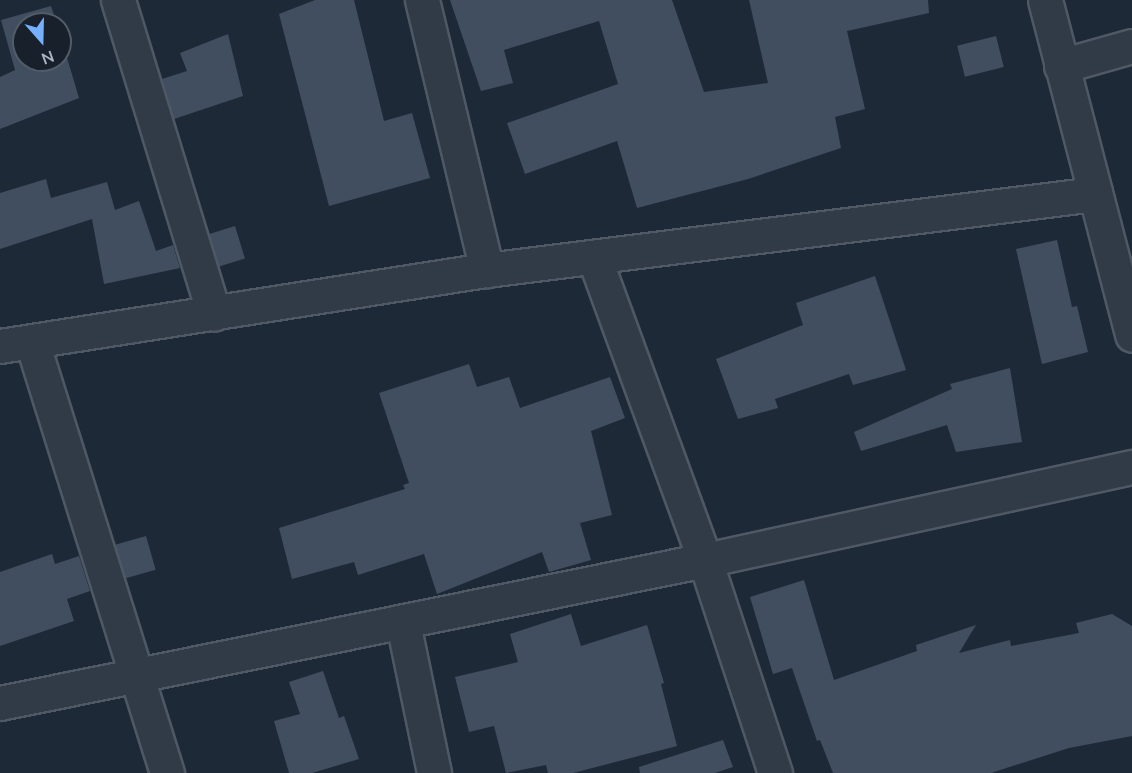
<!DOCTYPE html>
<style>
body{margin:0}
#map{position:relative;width:1132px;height:773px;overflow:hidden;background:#1e2937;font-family:"Nunito Sans",sans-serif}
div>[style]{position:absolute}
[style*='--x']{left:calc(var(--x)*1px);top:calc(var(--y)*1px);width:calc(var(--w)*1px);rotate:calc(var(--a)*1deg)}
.building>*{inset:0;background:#404e5f;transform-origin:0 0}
.roads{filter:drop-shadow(2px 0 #4f5865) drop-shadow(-2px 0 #4f5865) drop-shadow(0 2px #4f5865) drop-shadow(0 -2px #4f5865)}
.street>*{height:33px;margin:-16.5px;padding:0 16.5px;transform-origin:16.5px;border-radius:16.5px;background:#313b47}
span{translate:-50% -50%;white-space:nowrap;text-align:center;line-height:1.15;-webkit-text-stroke:4.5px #17202b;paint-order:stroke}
.north{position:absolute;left:12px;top:12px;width:60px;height:60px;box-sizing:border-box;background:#17202b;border:2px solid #525c69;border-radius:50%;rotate:160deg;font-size:16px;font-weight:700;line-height:24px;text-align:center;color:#abb5c5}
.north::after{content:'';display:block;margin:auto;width:21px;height:27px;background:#76affe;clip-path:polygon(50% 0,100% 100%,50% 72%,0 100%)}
</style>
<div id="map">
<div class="building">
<i style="clip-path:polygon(315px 0,354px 0,384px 121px,412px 113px,430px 178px,329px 206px,279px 14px)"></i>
<i style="clip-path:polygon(450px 0,672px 0,704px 92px,768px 83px,749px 0,928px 0,929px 13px,847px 31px,865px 109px,835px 117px,841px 148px,748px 179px,637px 208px,617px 141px,525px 174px,507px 123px,618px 84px,599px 21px,504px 50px,513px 83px,481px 91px)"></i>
<i style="clip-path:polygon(51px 6px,57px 24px,24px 24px,24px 60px,60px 60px,60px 34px,79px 98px,0 129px,0 77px,15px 70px,1px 20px)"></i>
<i style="clip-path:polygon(228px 34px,243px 96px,174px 119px,162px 79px,187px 71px,180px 53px)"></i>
<i style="left:996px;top:36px;width:32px;height:40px;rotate:76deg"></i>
<i style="clip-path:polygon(46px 179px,51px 198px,107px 182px,115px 210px,139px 201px,156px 251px,173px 245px,180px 268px,104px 284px,92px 219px,0 249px,0 193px)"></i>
<i style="left:235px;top:226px;width:34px;height:27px;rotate:73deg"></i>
<i style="clip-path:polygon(1057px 240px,1072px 307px,1077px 306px,1088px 352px,1042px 364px,1016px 249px)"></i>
<i style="clip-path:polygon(875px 276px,906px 370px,853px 385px,849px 374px,775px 399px,778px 408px,738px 419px,716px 359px,803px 325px,796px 303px)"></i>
<i style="clip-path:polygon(469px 364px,477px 387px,509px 377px,520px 408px,610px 377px,625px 418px,591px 431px,612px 515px,580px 523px,591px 560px,549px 572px,542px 552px,437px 594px,424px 554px,358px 575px,354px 562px,292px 579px,279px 528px,405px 489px,403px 485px,409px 483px,379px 393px)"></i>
<i style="clip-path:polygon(1010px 368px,1022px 442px,956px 452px,947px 425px,861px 451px,854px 432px,952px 389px,950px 384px)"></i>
<i style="left:146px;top:536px;width:35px;height:32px;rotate:74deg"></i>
<i style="clip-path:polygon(52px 554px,55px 564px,79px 556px,90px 591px,67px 599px,74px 621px,0 646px,0 572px)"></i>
<i style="clip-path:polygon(804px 580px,834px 680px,917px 651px,916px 645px,976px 625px,959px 653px,1010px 640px,1011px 646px,1079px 633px,1076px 623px,1112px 614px,1132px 626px,1132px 736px,1069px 748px,991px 773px,833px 773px,820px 740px,817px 741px,792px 668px,773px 674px,750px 597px)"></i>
<i style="clip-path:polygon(571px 614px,581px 646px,647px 625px,664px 683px,661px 684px,677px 746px,573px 773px,548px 773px,546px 765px,506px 773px,494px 726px,469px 732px,455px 677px,518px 662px,510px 634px)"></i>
<i style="clip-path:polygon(323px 671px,339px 718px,344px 716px,359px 759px,312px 773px,289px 773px,274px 721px,300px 714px,289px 682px)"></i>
<i style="clip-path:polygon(723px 740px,733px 767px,715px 773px,640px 773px,639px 767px)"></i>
</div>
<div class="roads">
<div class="street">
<i style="--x:118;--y:0;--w:328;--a:73"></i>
<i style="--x:422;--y:0;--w:278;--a:76.5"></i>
<i style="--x:1045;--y:0;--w:346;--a:75.4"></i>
<i style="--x:1061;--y:66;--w:74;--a:-15.7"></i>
<i style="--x:594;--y:257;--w:323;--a:69.9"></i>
<i style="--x:705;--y:560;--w:224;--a:71.8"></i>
<i style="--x:32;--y:342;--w:452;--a:72.6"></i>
<i style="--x:0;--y:346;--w:493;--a:-8.9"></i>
<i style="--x:487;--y:270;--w:613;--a:-7.13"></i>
<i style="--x:403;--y:623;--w:153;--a:78.3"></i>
<i style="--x:0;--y:703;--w:719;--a:-11.47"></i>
<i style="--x:705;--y:560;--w:437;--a:-12.3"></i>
</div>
</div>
<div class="north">N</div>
</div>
